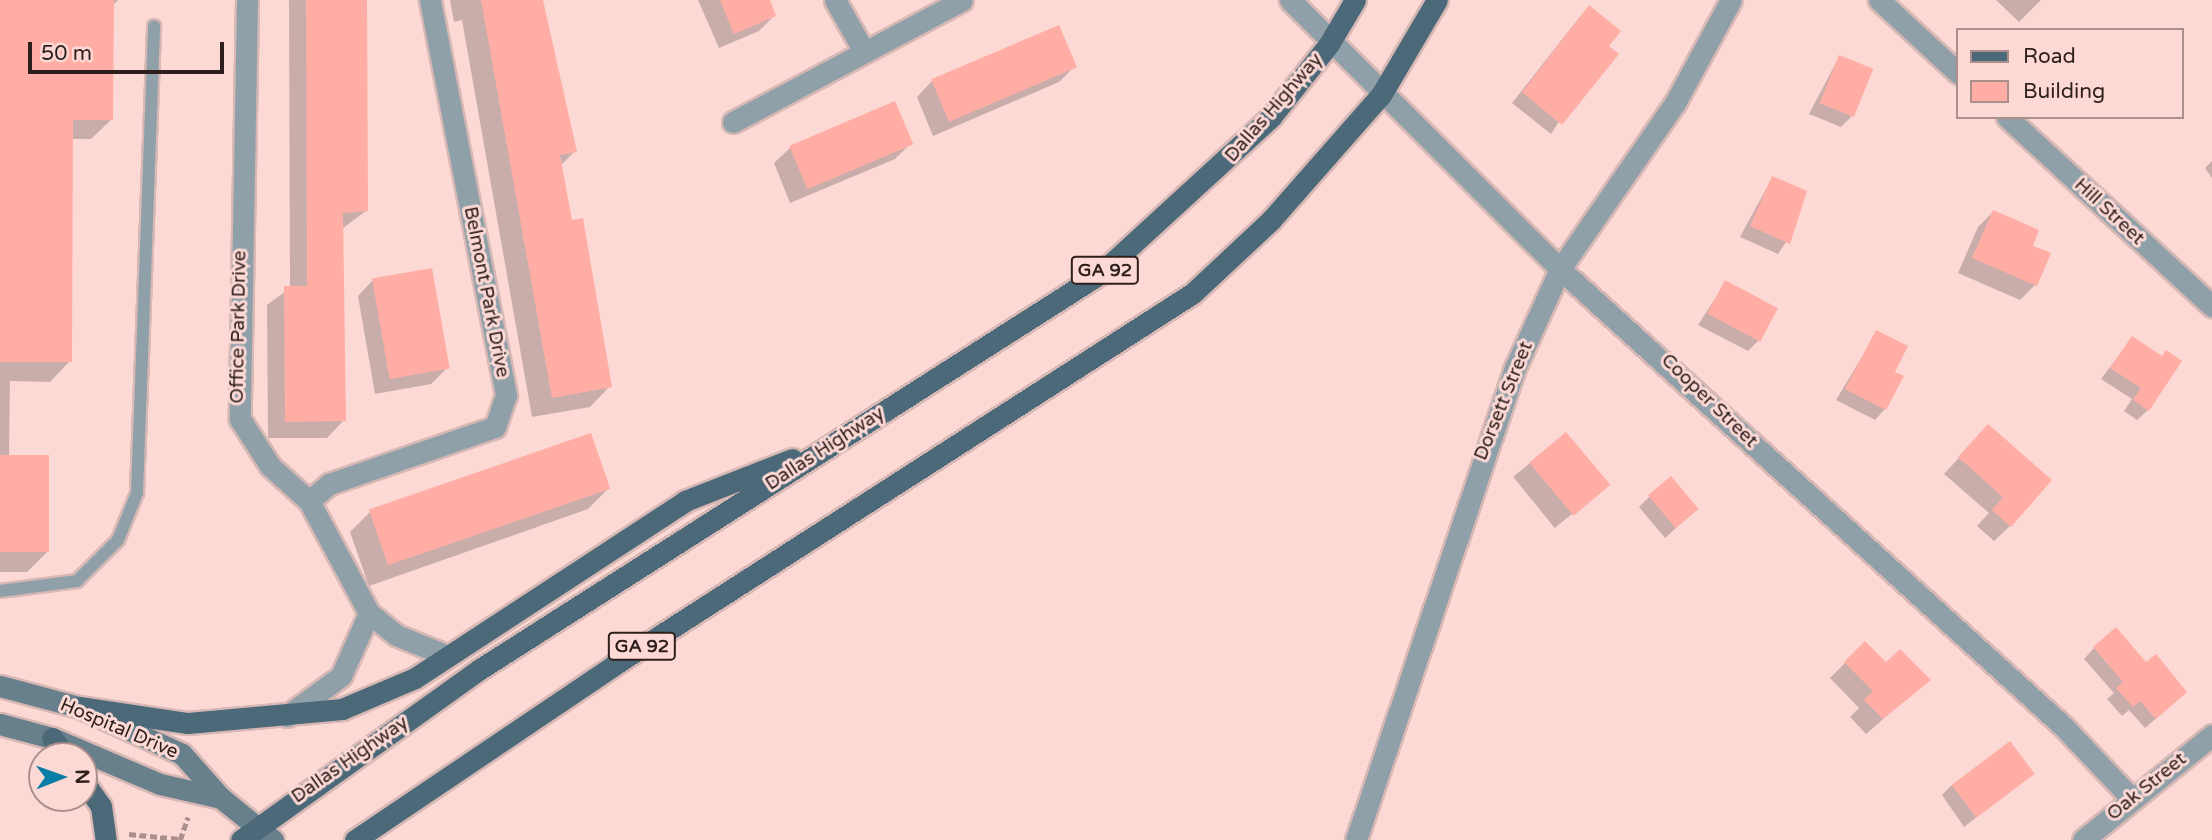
<!DOCTYPE html>
<style>
body{margin:0}
#map{position:relative;width:2212px;height:840px;overflow:hidden;background:#fcd9d5;font-family:"Varela Round",sans-serif}
div>[style]{position:absolute}
[style*='--x']{left:calc(var(--x)*1px);top:calc(var(--y)*1px);width:calc(var(--w)*1px);rotate:calc(var(--a)*1deg)}
.shadow>*{inset:0;background:#0003;transform-origin:0 0}
.building>*{inset:0;background:#ffada5;transform-origin:0 0}
.path>*{height:4.5px;margin-top:-2.25px;transform-origin:0;background:repeating-linear-gradient(90deg,#aa8f8c 0 7px,transparent 0 10.5px)}
.roads{filter:drop-shadow(2px 0 #d7b8b4) drop-shadow(-2px 0 #d7b8b4) drop-shadow(0 2px #d7b8b4) drop-shadow(0 -2px #d7b8b4)}
.lane>*{height:12px;margin:-6px;padding:0 6px;transform-origin:6px;border-radius:6px;background:#90a0a9}
.street>*{height:21px;margin:-10.5px;padding:0 10.5px;transform-origin:10.5px;border-radius:10.5px;background:#90a0a9}
.secondary>*{height:21px;margin:-10.5px;padding:0 10.5px;transform-origin:10.5px;border-radius:10.5px;background:#68808c}
.primary>*{height:21px;margin:-10.5px;padding:0 10.5px;transform-origin:10.5px;border-radius:10.5px;background:#4b6978}
span{translate:-50% -50%;white-space:nowrap;text-align:center;line-height:1.15;-webkit-text-stroke:6px #fcd9d5;paint-order:stroke}
.shield-label span{padding:2px 5px;background:#fcd9d5;border:2px solid;border-radius:5px;-webkit-text-stroke-width:0}
.shield-label{font-size:18px;color:#2e1f1d;font-weight:700}
.street-label{font-size:19px;color:#2e1f1d}
.legend{position:absolute;left:1956px;top:28px;width:228px;height:91px;box-sizing:border-box;background:#fcd9d5;border:2px solid #aa8f8b;margin:0;padding:9px 12px;list-style:none;font-size:21px;color:#2e1f1d}
.legend li{display:flex;align-items:center;gap:14px;height:35px}
.legend b{width:35px;border:2px solid #aa8f8b}
.north{position:absolute;left:28px;top:742px;width:70px;height:70px;box-sizing:border-box;background:#fcd9d5;border:2px solid #aa8f8b;border-radius:50%;rotate:89deg;font-size:19px;font-weight:700;line-height:28px;text-align:center;color:#2e1f1d}
.north::after{content:'';display:block;margin:auto;width:24px;height:32px;background:#097da5;clip-path:polygon(50% 0,100% 100%,50% 72%,0 100%)}
.scale{position:absolute;left:28px;top:42px;width:196px;height:32px;box-sizing:border-box;border:4px solid #2e1f1d;border-top:0;padding-left:9px;font-size:21px;line-height:24px;white-space:nowrap;color:#2e1f1d;-webkit-text-stroke:5px #fcd9d5;paint-order:stroke}
</style>
<div id="map">
<div class="shadow">
<i style="clip-path:polygon(0 0,118px 0,112px 6px,112px 119px,91px 139px,71px 139px,70px 361px,50px 382px,10px 381px,9px 456px,47px 552px,27px 572px,0 572px)"></i>
<i style="clip-path:polygon(289px 0,366px 0,367px 210px,342px 229px,344px 420px,327px 438px,268px 438px,267px 305px,290px 288px)"></i>
<i style="clip-path:polygon(450px 0,542px 0,575px 151px,560px 166px,570px 222px,610px 386px,590px 407px,532px 417px,462px 20px,454px 22px)"></i>
<i style="clip-path:polygon(698px 0,768px 0,774px 16px,759px 31px,719px 48px)"></i>
<i style="clip-path:polygon(1996px 0,2041px 0,2019px 22px)"></i>
<i style="clip-path:polygon(1579px 18px,1607px 46px,1551px 134px,1512px 103px)"></i>
<i style="clip-path:polygon(1839px 57px,1851px 117px,1841px 127px,1809px 114px)"></i>
<i style="clip-path:polygon(1075px 66px,1059px 82px,933px 136px,917px 97px,932px 81px)"></i>
<i style="clip-path:polygon(894px 104px,911px 143px,895px 159px,790px 203px,774px 163px,790px 148px)"></i>
<i style="clip-path:polygon(2212px 161px,2212px 178px,2205px 168px)"></i>
<i style="clip-path:polygon(1772px 178px,1796px 227px,1778px 254px,1740px 237px)"></i>
<i style="clip-path:polygon(1993px 212px,2035px 285px,2020px 300px,1958px 273px,1978px 227px)"></i>
<i style="clip-path:polygon(373px 280px,447px 368px,431px 384px,375px 394px,358px 296px)"></i>
<i style="clip-path:polygon(1725px 283px,1759px 340px,1748px 351px,1698px 325px)"></i>
<i style="clip-path:polygon(1877px 332px,1885px 409px,1875px 420px,1836px 400px)"></i>
<i style="clip-path:polygon(2132px 338px,2161px 358px,2148px 410px,2137px 420px,2124px 411px,2132px 399px,2101px 379px)"></i>
<i style="clip-path:polygon(1988px 426px,2010px 526px,1994px 541px,1977px 526px,1989px 513px,1944px 474px)"></i>
<i style="left:1566px;top:434px;width:66px;height:68px;rotate:51deg"></i>
<i style="clip-path:polygon(608px 489px,588px 509px,369px 586px,350px 532px,370px 512px)"></i>
<i style="clip-path:polygon(1649px 497px,1686px 519px,1665px 538px,1639px 507px)"></i>
<i style="clip-path:polygon(1865px 643px,1886px 665px,1928px 680px,1866px 734px,1850px 717px,1859px 708px,1830px 678px)"></i>
<i style="clip-path:polygon(2094px 648px,2175px 702px,2145px 728px,2129px 710px,2122px 716px,2107px 699px,2114px 693px,2084px 659px)"></i>
<i style="clip-path:polygon(2032px 774px,1964px 827px,1942px 795px,1952px 785px)"></i>
</div>
<div class="building">
<i style="clip-path:polygon(0 0,114px 0,113px 120px,73px 120px,72px 362px,0 362px)"></i>
<i style="clip-path:polygon(306px 0,367px 0,368px 211px,343px 213px,346px 421px,285px 422px,284px 286px,307px 286px)"></i>
<i style="clip-path:polygon(481px 0,543px 0,577px 152px,560px 155px,572px 220px,583px 218px,612px 387px,552px 398px)"></i>
<i style="clip-path:polygon(720px 0,770px 0,776px 16px,734px 34px)"></i>
<i style="clip-path:polygon(1589px 5px,1621px 31px,1609px 46px,1619px 54px,1562px 125px,1522px 92px)"></i>
<i style="left:1059px;top:25px;width:46px;height:139px;rotate:67deg"></i>
<i style="left:1839px;top:55px;width:37px;height:52px;rotate:22deg"></i>
<i style="left:895px;top:101px;width:47px;height:115px;rotate:67deg"></i>
<i style="clip-path:polygon(1772px 176px,1807px 191px,1790px 244px,1750px 226px)"></i>
<i style="clip-path:polygon(1993px 210px,2039px 230px,2033px 246px,2051px 253px,2037px 286px,1972px 258px)"></i>
<i style="left:432px;top:268px;width:102px;height:61px;rotate:80deg"></i>
<i style="left:1725px;top:280px;width:60px;height:38px;rotate:28deg"></i>
<i style="clip-path:polygon(1876px 330px,1908px 346px,1895px 372px,1904px 376px,1886px 410px,1845px 389px)"></i>
<i style="clip-path:polygon(2132px 336px,2162px 356px,2166px 350px,2182px 361px,2149px 411px,2133px 400px,2141px 388px,2110px 368px)"></i>
<i style="clip-path:polygon(1988px 424px,2052px 480px,2011px 527px,1992px 510px,2003px 497px,1958px 457px)"></i>
<i style="left:1566px;top:432px;width:69px;height:48px;rotate:50deg"></i>
<i style="left:591px;top:433px;width:59px;height:235px;rotate:71deg"></i>
<i style="left:0;top:455px;width:49px;height:97px"></i>
<i style="left:1671px;top:476px;width:43px;height:30px;rotate:50deg"></i>
<i style="clip-path:polygon(2116px 627px,2146px 662px,2156px 654px,2187px 692px,2156px 719px,2140px 701px,2133px 707px,2116px 688px,2123px 682px,2093px 647px)"></i>
<i style="clip-path:polygon(1865px 641px,1886px 662px,1900px 649px,1931px 680px,1883px 719px,1864px 700px,1873px 691px,1844px 662px)"></i>
<i style="left:2010px;top:741px;width:41px;height:73px;rotate:53deg"></i>
</div>
<div class="path">
<i style="--x:129;--y:834;--w:51;--a:5.6"></i>
<i style="--x:180;--y:840;--w:24;--a:-71"></i>
</div>
<div class="roads">
<div class="lane">
<i style="--x:0;--y:591;--w:78;--a:-7.4"></i>
<i style="--x:77;--y:581;--w:58;--a:-45"></i>
<i style="--x:118;--y:540;--w:51;--a:-68"></i>
<i style="--x:137;--y:493;--w:467;--a:-87.9"></i>
</div>
<div class="street">
<i style="--x:247;--y:0;--w:419;--a:91"></i>
<i style="--x:240;--y:419;--w:56;--a:57.4"></i>
<i style="--x:270;--y:466;--w:52;--a:41.9"></i>
<i style="--x:309;--y:501;--w:127;--a:61.8"></i>
<i style="--x:369;--y:613;--w:35;--a:39"></i>
<i style="--x:396;--y:635;--w:56;--a:22"></i>
<i style="--x:835;--y:0;--w:55;--a:60.6"></i>
<i style="--x:1290;--y:0;--w:381;--a:44.9"></i>
<i style="--x:1560;--y:269;--w:680;--a:42.26"></i>
<i style="--x:2063;--y:726;--w:100;--a:46.6"></i>
<i style="--x:1879;--y:0;--w:108;--a:42.7"></i>
<i style="--x:2007;--y:117;--w:279;--a:42.7"></i>
<i style="--x:733;--y:122;--w:259;--a:-28"></i>
<i style="--x:309;--y:501;--w:26;--a:-40"></i>
<i style="--x:329;--y:484;--w:176;--a:-19"></i>
<i style="--x:495;--y:427;--w:34;--a:-71"></i>
<i style="--x:506;--y:395;--w:402;--a:-100.9"></i>
<i style="--x:287;--y:716;--w:67;--a:-36.5"></i>
<i style="--x:341;--y:676;--w:69;--a:-66"></i>
<i style="--x:1356;--y:840;--w:496;--a:-71.4"></i>
<i style="--x:1514;--y:370;--w:111;--a:-65.5"></i>
<i style="--x:1560;--y:269;--w:202;--a:-55.3"></i>
<i style="--x:1675;--y:103;--w:117;--a:-61.5"></i>
<i style="--x:2083;--y:840;--w:166;--a:-39.1"></i>
</div>
<div class="secondary">
<i style="--x:0;--y:686;--w:82;--a:14.9"></i>
<i style="--x:79;--y:707;--w:113;--a:24.5"></i>
<i style="--x:182;--y:754;--w:59;--a:48.4"></i>
<i style="--x:221;--y:798;--w:67;--a:38.9"></i>
<i style="--x:0;--y:724;--w:54;--a:15.1"></i>
<i style="--x:52;--y:738;--w:117;--a:23.1"></i>
<i style="--x:160;--y:784;--w:63;--a:12.9"></i>
</div>
<div class="primary">
<i style="--x:79;--y:707;--w:110;--a:8.4"></i>
<i style="--x:188;--y:723;--w:155;--a:-5.2"></i>
<i style="--x:342;--y:709;--w:79;--a:-23"></i>
<i style="--x:415;--y:678;--w:323;--a:-33.2"></i>
<i style="--x:685;--y:501;--w:115;--a:-21.4"></i>
<i style="--x:52;--y:738;--w:23;--a:52"></i>
<i style="--x:84;--y:782;--w:29;--a:55"></i>
<i style="--x:101;--y:806;--w:34;--a:82"></i>
<i style="--x:241;--y:840;--w:294;--a:-35.6"></i>
<i style="--x:480;--y:669;--w:737;--a:-32.52"></i>
<i style="--x:1101;--y:273;--w:231;--a:-42.5"></i>
<i style="--x:1271;--y:117;--w:93;--a:-51.5"></i>
<i style="--x:1329;--y:44;--w:51;--a:-59.4"></i>
<i style="--x:355;--y:840;--w:313;--a:-34"></i>
<i style="--x:614;--y:665;--w:688;--a:-32.72"></i>
<i style="--x:1193;--y:293;--w:107;--a:-43.1"></i>
<i style="--x:1271;--y:220;--w:167;--a:-48.7"></i>
<i style="--x:1381;--y:95;--w:110;--a:-59.5"></i>
</div>
</div>
<div class="shield-label">
<span style="left:1105px;top:270px">GA 92</span>
<span style="left:642px;top:646px">GA 92</span>
</div>
<div class="street-label">
<span style="left:1274px;top:108px;rotate:-49deg">Dallas Highway</span>
<span style="left:2109px;top:212px;rotate:43deg">Hill Street</span>
<span style="left:486px;top:292px;rotate:79deg">Belmont Park Drive</span>
<span style="left:239px;top:327px;rotate:-89deg">Office Park Drive</span>
<span style="left:1504px;top:401px;rotate:-68deg">Dorsett Street</span>
<span style="left:1709px;top:401px;rotate:44deg">Cooper Street</span>
<span style="left:825px;top:449px;rotate:-33deg">Dallas Highway</span>
<span style="left:119px;top:729px;rotate:23deg">Hospital Drive</span>
<span style="left:350px;top:760px;rotate:-35deg">Dallas Highway</span>
<span style="left:2147px;top:787px;rotate:-39deg">Oak Street</span>
</div>
<ul class="legend">
<li><b style="height:9px;background:#4b6978"></b>Road</li>
<li><b style="height:19px;background:#ffada5"></b>Building</li>
</ul>
<div class="north">N</div>
<div class="scale">50 m</div>
</div>
